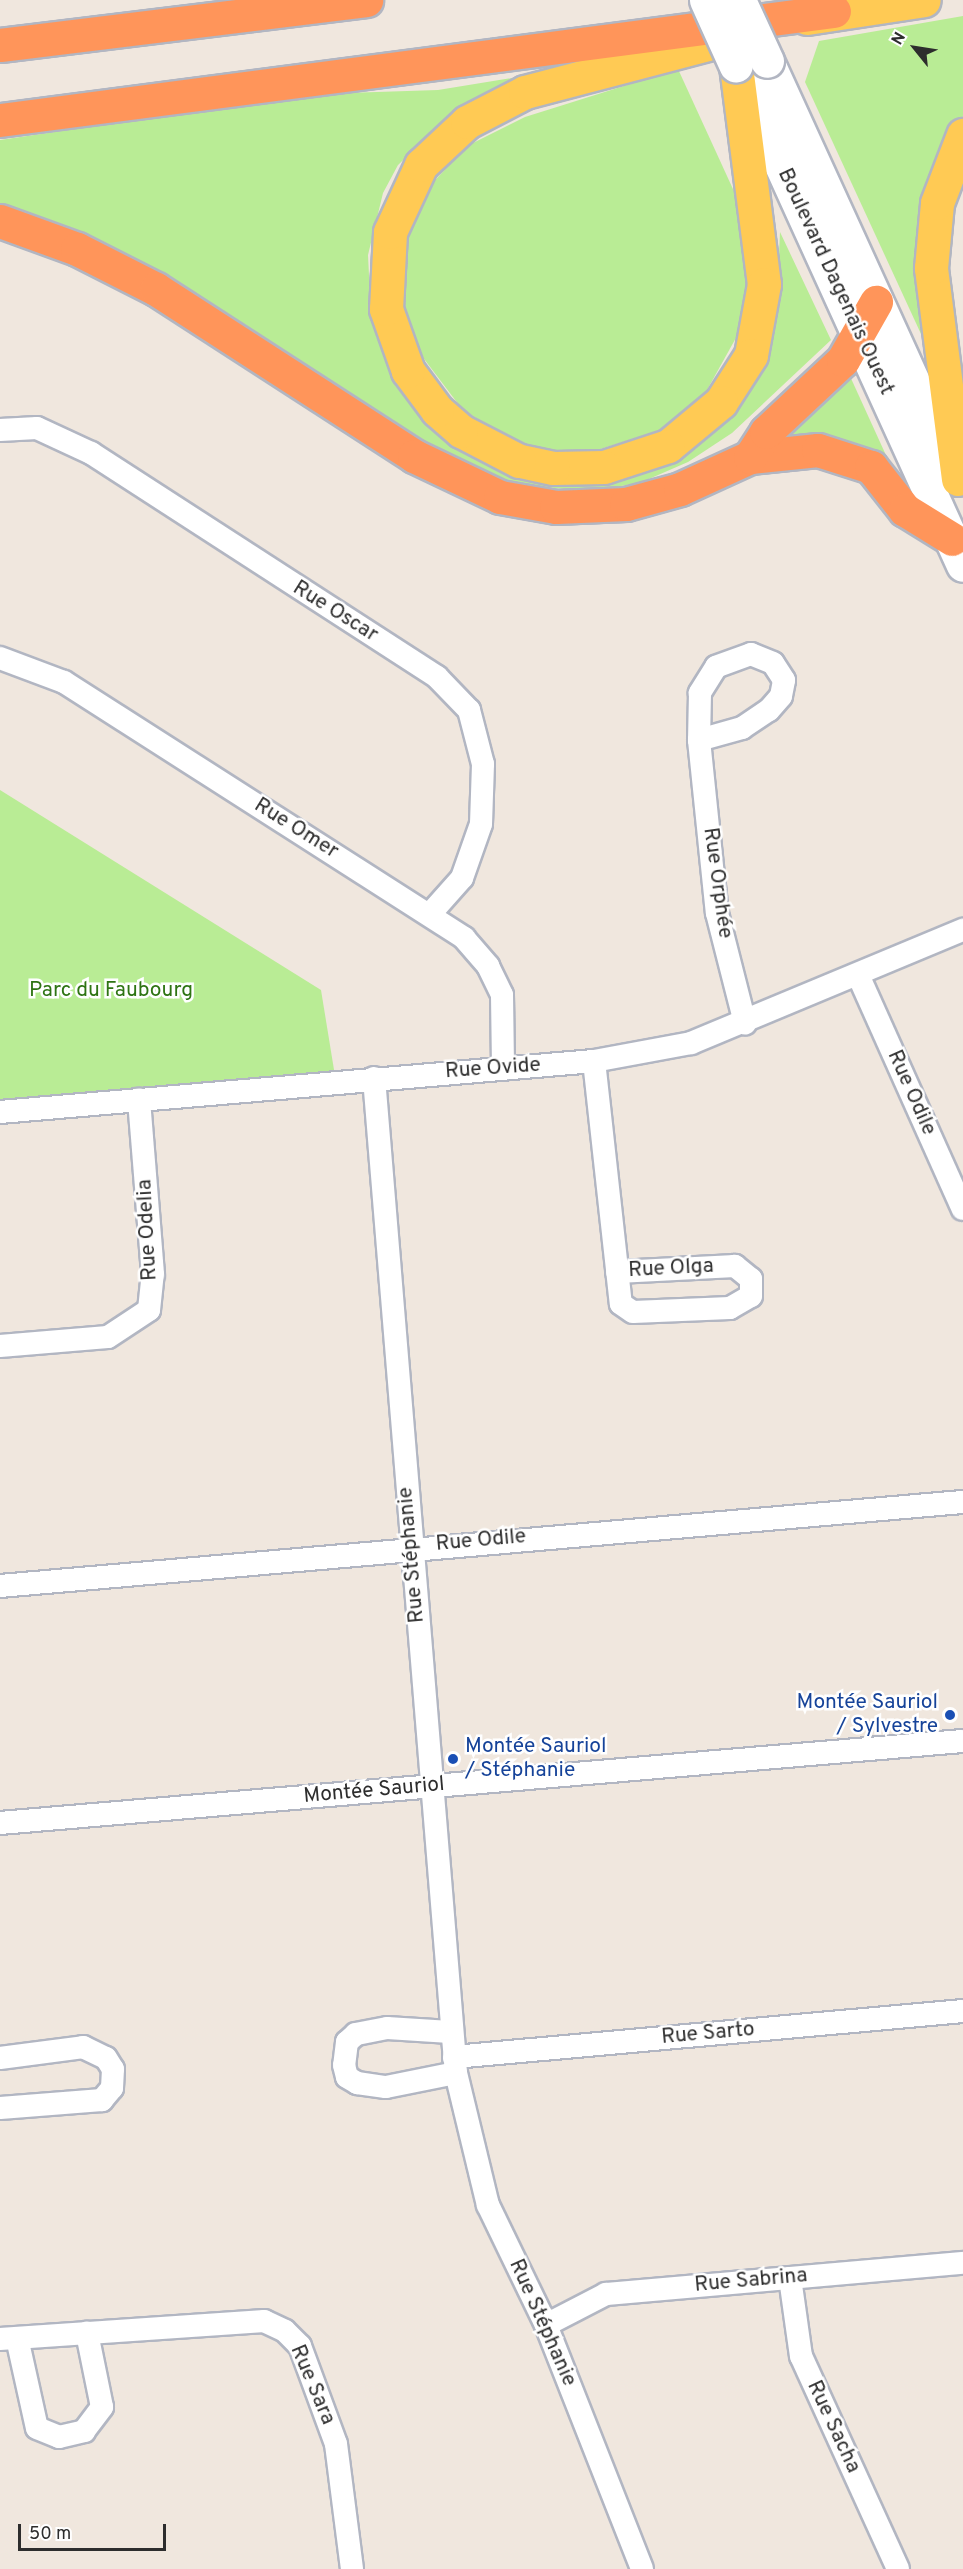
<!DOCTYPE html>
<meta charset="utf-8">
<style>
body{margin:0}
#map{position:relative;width:963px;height:2569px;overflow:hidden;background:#f0e7de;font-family:Overpass,sans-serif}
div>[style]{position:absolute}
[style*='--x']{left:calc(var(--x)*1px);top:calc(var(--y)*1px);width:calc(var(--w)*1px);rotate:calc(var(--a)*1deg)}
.green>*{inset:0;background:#b9ec95}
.roads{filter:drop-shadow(2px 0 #b2b6c2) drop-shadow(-2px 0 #b2b6c2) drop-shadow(0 2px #b2b6c2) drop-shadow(0 -2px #b2b6c2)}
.street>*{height:22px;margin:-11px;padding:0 11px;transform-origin:11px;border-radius:11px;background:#fff}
.secondary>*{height:33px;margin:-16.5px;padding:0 16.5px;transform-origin:16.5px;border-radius:16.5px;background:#fff}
.primary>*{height:33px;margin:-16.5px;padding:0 16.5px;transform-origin:16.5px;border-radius:16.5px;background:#ffca54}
.highway>*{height:33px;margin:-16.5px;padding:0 16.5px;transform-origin:16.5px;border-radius:16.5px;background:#ff955a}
.bridges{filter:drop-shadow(2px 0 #b2b6c2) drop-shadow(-2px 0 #b2b6c2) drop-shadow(0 2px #b2b6c2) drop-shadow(0 -2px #b2b6c2)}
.secondary-bridge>*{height:33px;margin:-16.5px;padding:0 16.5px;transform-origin:16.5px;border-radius:16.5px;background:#fff}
.dots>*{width:16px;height:16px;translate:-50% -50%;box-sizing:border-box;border:3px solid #fff;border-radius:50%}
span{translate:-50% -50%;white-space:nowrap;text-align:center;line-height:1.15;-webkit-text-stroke:5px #fff;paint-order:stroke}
.street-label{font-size:21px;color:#2d2d2d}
.park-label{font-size:21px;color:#2e7413}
.transit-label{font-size:21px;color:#164399}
.right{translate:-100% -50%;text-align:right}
.left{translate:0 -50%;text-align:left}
.north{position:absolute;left:885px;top:18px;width:60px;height:60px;-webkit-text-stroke:4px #fff;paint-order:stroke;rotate:300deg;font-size:16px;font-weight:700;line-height:24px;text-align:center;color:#2d2d2d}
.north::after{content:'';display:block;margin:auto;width:21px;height:27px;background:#2d2d2d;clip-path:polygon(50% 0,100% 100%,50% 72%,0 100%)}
.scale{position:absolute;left:18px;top:2524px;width:148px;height:27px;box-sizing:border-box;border:3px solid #2d2d2d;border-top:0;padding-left:8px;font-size:18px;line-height:21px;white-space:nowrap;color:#2d2d2d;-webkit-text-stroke:4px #fff;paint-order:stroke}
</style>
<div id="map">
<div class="green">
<i style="clip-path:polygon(963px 16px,963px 115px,927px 347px,805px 82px,819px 41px)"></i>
<i style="clip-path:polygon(678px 69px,738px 200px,747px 296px,737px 336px,707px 390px,667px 428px,588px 453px,542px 452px,504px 436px,462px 409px,415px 347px,402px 303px,407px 232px,423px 193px,467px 146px,525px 117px)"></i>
<i style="clip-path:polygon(549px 72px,499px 87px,455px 110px,398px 165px,383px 193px,368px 255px,371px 316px,398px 383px,454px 444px,491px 467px,517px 475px,703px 438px,778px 278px,780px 232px,831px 340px,732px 433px,688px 462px,642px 482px,590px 492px,492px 481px,0 208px,0 140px,315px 94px,438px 90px)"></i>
<i style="clip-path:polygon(849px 374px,895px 475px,776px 441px)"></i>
<i style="clip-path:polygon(0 790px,321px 990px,336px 1082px,0 1112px)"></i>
</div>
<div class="roads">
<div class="street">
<i style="--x:0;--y:430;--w:37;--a:-3"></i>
<i style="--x:37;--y:428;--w:60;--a:24.8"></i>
<i style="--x:91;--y:453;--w:412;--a:32.9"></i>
<i style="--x:437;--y:677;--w:46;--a:45.9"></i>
<i style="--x:469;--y:710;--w:56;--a:75.5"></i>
<i style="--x:483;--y:764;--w:60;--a:91.9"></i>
<i style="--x:481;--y:824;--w:57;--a:109.4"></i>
<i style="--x:462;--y:878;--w:48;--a:131.6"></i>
<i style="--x:0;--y:658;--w:68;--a:20.6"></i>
<i style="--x:64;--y:682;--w:475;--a:32.6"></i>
<i style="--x:464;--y:938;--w:37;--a:49"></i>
<i style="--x:488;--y:966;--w:32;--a:64"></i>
<i style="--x:502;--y:995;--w:74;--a:89.2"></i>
<i style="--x:699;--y:740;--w:45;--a:-15.6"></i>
<i style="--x:742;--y:728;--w:32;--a:-34"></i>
<i style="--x:769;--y:710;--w:18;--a:-49"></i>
<i style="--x:781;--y:696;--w:16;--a:-79"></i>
<i style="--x:784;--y:680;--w:20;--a:-123"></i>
<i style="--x:773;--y:663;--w:24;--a:-158"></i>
<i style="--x:751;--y:654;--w:37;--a:160"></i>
<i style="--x:716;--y:667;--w:31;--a:122"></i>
<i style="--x:700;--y:693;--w:47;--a:91.2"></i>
<i style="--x:699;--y:740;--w:174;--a:84.1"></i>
<i style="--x:717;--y:913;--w:114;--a:75.7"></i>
<i style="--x:859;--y:977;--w:254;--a:65.9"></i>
<i style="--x:594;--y:1061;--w:244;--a:83.7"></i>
<i style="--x:621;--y:1304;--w:14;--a:34"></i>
<i style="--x:633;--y:1312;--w:97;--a:-2.4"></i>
<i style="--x:730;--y:1308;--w:24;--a:-30"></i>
<i style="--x:751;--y:1296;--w:17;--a:-90"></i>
<i style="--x:751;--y:1279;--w:21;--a:-141"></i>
<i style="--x:735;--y:1266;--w:118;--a:177.1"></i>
<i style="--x:374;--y:1078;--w:998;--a:85.29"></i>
<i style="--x:456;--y:2073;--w:136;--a:76.4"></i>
<i style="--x:488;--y:2205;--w:133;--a:64.2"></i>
<i style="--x:546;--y:2325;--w:262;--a:68.5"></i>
<i style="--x:0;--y:1112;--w:596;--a:-4.91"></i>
<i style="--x:594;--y:1061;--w:99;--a:-10.5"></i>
<i style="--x:691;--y:1043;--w:295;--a:-22.6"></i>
<i style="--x:0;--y:1346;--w:108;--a:-4.8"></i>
<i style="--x:108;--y:1337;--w:49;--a:-33.4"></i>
<i style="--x:149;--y:1310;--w:36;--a:-84"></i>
<i style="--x:153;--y:1274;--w:175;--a:-94.6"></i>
<i style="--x:0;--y:1586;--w:967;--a:-4.99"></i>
<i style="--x:0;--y:1823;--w:966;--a:-4.87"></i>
<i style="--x:450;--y:2032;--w:63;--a:-176.4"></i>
<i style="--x:387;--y:2028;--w:32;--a:169"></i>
<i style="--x:356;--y:2034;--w:12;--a:138"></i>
<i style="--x:347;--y:2042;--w:23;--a:97"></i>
<i style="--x:344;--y:2065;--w:12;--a:76"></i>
<i style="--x:347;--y:2077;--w:12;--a:31"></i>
<i style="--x:357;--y:2083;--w:29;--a:8"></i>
<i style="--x:386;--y:2087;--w:71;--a:-11.3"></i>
<i style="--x:454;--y:2057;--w:511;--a:-5.16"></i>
<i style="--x:0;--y:2058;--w:84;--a:-7.5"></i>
<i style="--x:83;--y:2047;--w:25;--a:26"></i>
<i style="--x:106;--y:2058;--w:13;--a:58"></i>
<i style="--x:113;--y:2069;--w:19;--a:93"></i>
<i style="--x:112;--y:2088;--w:16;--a:130"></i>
<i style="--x:102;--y:2100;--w:102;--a:175.5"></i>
<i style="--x:790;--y:2278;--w:79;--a:82"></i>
<i style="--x:801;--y:2356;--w:234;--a:65.5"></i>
<i style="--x:546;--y:2325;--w:68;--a:-27.3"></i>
<i style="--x:606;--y:2294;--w:358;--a:-5"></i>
<i style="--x:17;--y:2338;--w:92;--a:77.5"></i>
<i style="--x:37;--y:2428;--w:24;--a:22"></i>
<i style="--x:59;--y:2437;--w:26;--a:-13"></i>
<i style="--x:84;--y:2431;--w:30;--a:-53"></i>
<i style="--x:102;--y:2407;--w:76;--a:-101.5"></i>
<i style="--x:0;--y:2339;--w:265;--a:-3.9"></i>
<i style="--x:264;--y:2321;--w:23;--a:25"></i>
<i style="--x:285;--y:2331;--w:21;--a:45"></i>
<i style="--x:300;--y:2346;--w:104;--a:69.8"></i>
<i style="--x:336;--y:2444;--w:126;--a:82.7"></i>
</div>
<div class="secondary">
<i style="--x:767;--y:61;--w:452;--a:65.5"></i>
<i style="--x:740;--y:75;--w:538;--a:65.53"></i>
</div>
<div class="primary">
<i style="--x:807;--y:18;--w:118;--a:-8.7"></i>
<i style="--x:736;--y:66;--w:220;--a:82.7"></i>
<i style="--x:764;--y:284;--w:72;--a:100.4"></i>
<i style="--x:751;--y:355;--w:56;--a:122.6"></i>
<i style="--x:721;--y:402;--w:69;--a:140.3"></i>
<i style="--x:668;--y:446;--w:67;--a:161.8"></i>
<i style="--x:604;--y:467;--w:51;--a:178.9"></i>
<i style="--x:553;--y:468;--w:35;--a:-168"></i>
<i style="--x:519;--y:461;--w:65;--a:-152.7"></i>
<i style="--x:461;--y:431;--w:32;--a:-139"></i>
<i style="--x:437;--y:410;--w:49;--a:-126.6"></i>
<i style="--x:408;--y:371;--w:66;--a:-109.5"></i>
<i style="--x:386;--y:309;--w:77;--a:-87"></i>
<i style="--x:390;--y:232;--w:74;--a:-65.2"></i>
<i style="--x:421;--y:165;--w:63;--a:-43.1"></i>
<i style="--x:467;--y:122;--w:65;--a:-27.3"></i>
<i style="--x:525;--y:92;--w:228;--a:-14.7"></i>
<i style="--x:958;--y:479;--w:213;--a:-97.3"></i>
<i style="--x:931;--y:268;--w:65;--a:-84.7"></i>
<i style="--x:937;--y:203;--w:73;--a:-69.1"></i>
</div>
<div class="highway">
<i style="--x:0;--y:45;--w:369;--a:-7"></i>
<i style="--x:0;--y:120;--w:841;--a:-7.45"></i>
<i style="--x:0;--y:221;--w:82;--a:20"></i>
<i style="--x:77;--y:249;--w:89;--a:26.9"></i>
<i style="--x:156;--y:289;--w:307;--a:32.9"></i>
<i style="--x:414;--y:456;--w:95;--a:25.5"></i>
<i style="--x:500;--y:497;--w:57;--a:10.1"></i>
<i style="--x:556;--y:507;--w:70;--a:-2.5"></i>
<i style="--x:626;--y:504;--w:56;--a:-15.5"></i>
<i style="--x:680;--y:489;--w:77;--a:-24.6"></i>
<i style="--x:750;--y:457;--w:68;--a:-5.9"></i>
<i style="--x:818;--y:450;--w:56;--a:17.8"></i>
<i style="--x:871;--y:467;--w:55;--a:51.7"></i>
<i style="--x:905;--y:510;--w:55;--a:31.7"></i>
<i style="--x:750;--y:457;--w:30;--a:-57"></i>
<i style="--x:766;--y:432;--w:105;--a:-43.1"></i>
<i style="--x:843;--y:360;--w:67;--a:-60.4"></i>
</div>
</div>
<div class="bridges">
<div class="secondary-bridge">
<i style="--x:706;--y:0;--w:72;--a:65.6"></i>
<i style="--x:739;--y:0;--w:67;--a:65.3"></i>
</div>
</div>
<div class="dots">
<i style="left:950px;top:1715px;background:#1a4fb4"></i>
<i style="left:453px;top:1759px;background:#1a4fb4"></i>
</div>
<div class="street-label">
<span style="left:835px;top:282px;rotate:65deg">Boulevard Dagenais Ouest</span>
<span style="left:335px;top:612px;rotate:32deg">Rue Oscar</span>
<span style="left:296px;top:829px;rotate:32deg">Rue Omer</span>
<span style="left:717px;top:883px;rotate:82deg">Rue Orphée</span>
<span style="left:493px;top:1069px;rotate:-4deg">Rue Ovide</span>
<span style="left:911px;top:1093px;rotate:66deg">Rue Odile</span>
<span style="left:148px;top:1230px;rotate:-93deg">Rue Odelia</span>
<span style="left:671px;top:1269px;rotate:-3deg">Rue Olga</span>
<span style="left:481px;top:1541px;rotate:-5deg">Rue Odile</span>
<span style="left:412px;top:1555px;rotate:-95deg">Rue Stéphanie</span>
<span style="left:374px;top:1791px;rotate:-5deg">Montée Sauriol</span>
<span style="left:708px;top:2034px;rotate:-5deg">Rue Sarto</span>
<span style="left:751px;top:2281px;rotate:-5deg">Rue Sabrina</span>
<span style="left:542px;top:2323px;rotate:66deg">Rue Stéphanie</span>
<span style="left:312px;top:2385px;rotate:67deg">Rue Sara</span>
<span style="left:833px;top:2427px;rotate:65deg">Rue Sacha</span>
</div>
<div class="park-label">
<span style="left:111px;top:991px">Parc du Faubourg</span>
</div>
<div class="transit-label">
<span class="right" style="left:938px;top:1715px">Montée Sauriol<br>/ Sylvestre</span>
<span class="left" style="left:465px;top:1759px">Montée Sauriol<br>/ Stéphanie</span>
</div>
<div class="north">N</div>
<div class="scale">50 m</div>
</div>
